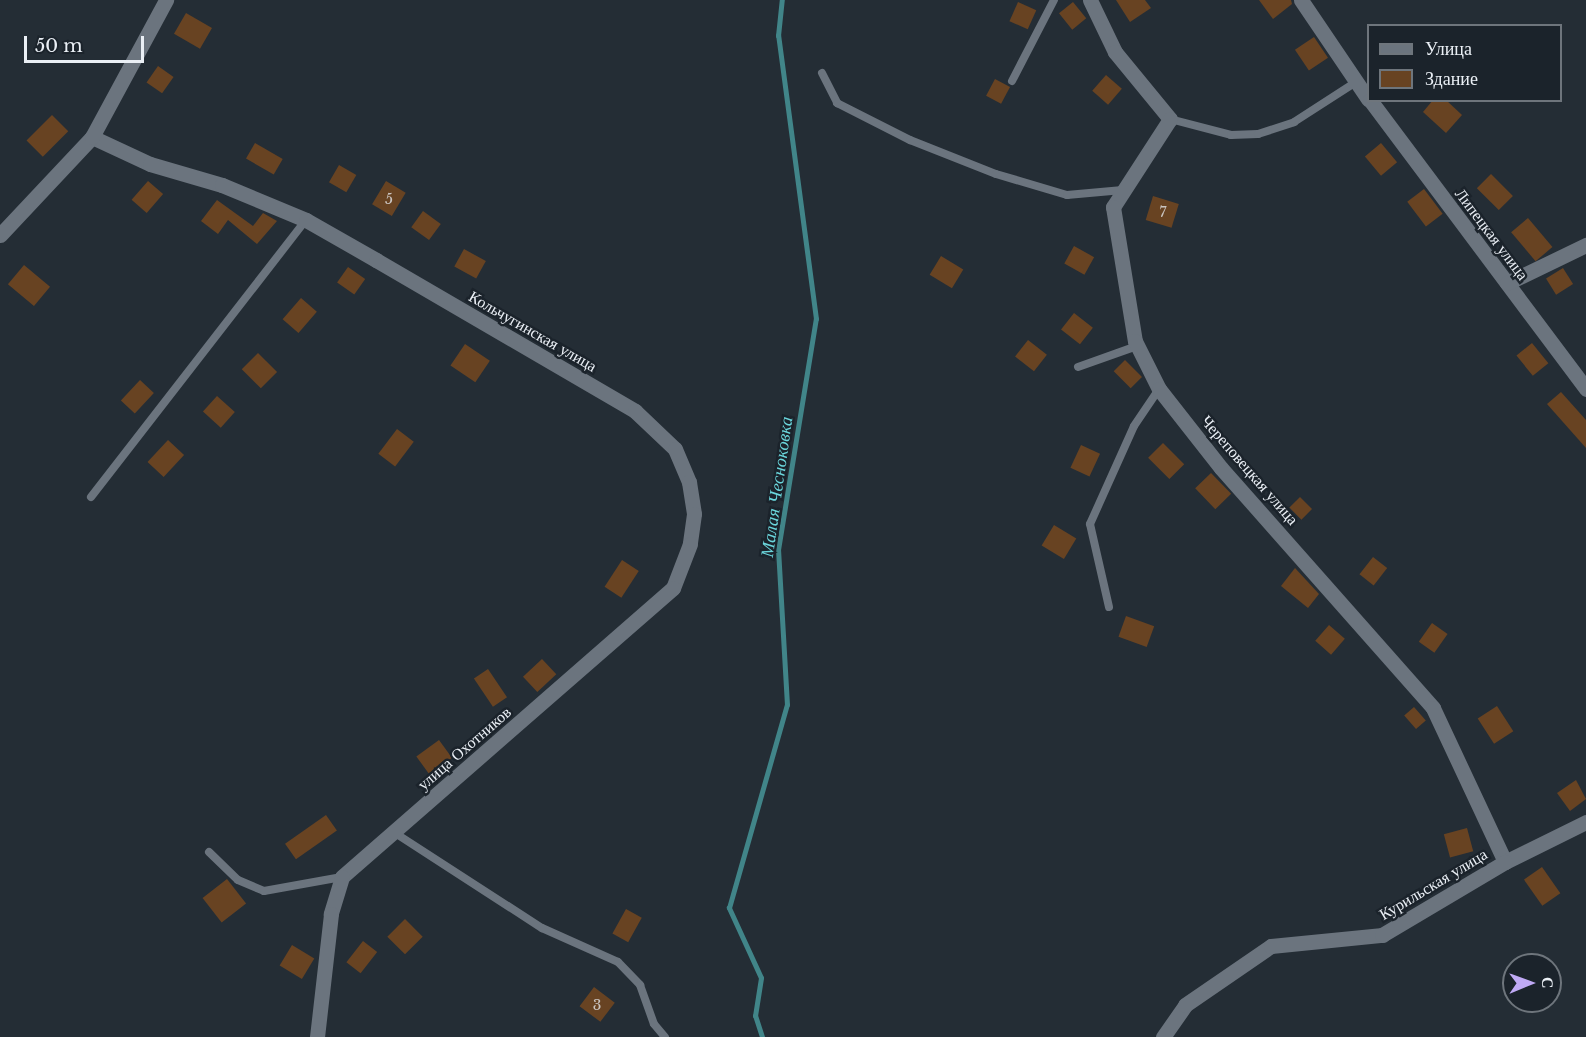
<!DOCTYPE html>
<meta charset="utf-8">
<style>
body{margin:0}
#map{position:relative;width:1586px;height:1037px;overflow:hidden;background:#242d35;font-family:"Libre Baskerville",serif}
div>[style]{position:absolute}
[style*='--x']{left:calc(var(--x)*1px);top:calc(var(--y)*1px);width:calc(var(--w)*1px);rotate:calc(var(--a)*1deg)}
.stream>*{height:4.5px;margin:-2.25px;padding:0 2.25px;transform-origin:2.25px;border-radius:2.25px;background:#418589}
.building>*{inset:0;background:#684322;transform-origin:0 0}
.service>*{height:8px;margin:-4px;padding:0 4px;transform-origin:4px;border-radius:4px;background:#6b747e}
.minor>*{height:15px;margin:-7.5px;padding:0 7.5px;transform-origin:7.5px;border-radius:7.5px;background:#6b747e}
span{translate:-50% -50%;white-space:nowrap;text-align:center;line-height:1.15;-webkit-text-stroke:5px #1b232b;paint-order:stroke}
.number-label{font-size:14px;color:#cac4c0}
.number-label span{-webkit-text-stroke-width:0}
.street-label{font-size:16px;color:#eaeff5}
.water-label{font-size:18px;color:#6bd6dc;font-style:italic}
.legend{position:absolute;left:1367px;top:24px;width:195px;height:78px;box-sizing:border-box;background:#1b232b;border:2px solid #6e757c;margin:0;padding:8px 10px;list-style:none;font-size:18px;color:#eaeff5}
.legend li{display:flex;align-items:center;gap:12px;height:30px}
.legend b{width:30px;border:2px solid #6e757c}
.north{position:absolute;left:1502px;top:953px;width:60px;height:60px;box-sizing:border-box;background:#1b232b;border:2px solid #6e757c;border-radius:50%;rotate:89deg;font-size:16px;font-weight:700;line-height:24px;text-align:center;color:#eaeff5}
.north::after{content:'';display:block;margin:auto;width:21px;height:27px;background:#bfa9f4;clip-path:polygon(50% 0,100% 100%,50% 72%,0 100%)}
.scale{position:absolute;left:24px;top:36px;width:120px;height:27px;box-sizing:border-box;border:3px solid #eaeff5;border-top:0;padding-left:8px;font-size:18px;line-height:21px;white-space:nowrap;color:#eaeff5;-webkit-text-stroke:4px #1b232b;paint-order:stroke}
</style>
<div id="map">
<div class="stream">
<i style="--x:762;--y:1037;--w:22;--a:-108"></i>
<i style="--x:755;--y:1016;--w:38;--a:-81"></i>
<i style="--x:761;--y:978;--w:77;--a:-114.6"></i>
<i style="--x:729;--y:908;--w:211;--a:-74.1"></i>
<i style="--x:787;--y:705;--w:155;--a:-93.3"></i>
<i style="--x:778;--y:550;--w:234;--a:-80.7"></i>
<i style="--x:816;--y:319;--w:286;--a:-97.6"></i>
<i style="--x:778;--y:36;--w:36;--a:-84"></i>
</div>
<div class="building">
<i style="clip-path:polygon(1116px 0,1145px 0,1151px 8px,1130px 22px)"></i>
<i style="clip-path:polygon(1259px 0,1291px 0,1292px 4px,1273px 19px)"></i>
<i style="left:1018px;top:2px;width:20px;height:21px;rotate:24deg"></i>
<i style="left:1073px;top:2px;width:21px;height:18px;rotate:51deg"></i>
<i style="left:186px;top:13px;width:30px;height:24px;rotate:30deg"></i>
<i style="left:1314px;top:37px;width:25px;height:23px;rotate:56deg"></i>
<i style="left:158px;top:66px;width:19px;height:20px;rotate:35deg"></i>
<i style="left:1106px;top:75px;width:21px;height:21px;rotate:41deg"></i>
<i style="left:995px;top:79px;width:17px;height:19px;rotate:28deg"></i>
<i style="clip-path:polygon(1433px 100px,1446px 100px,1462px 115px,1446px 133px,1423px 112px)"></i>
<i style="left:52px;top:115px;width:23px;height:36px;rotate:45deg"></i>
<i style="left:255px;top:143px;width:32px;height:18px;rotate:30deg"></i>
<i style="left:1381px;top:143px;width:25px;height:21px;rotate:50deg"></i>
<i style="left:339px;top:165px;width:20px;height:20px;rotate:30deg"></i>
<i style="left:1491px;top:174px;width:31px;height:20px;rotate:45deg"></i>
<i style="left:148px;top:181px;width:20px;height:25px;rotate:41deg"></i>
<i style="left:386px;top:181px;width:23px;height:27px;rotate:31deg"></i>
<i style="left:1424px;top:189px;width:31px;height:21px;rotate:53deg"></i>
<i style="left:1153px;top:196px;width:27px;height:25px;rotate:17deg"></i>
<i style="clip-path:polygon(217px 200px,253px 226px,263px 213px,277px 221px,257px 244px,228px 220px,218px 234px,201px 221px)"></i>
<i style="left:423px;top:211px;width:22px;height:20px;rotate:36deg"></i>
<i style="left:1528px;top:218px;width:38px;height:22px;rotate:50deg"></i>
<i style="left:1074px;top:246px;width:23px;height:20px;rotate:29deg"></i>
<i style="left:464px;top:249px;width:25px;height:20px;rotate:29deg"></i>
<i style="left:941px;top:256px;width:26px;height:22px;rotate:31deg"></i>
<i style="left:24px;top:265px;width:34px;height:25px;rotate:40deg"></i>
<i style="left:348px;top:267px;width:21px;height:19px;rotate:35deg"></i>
<i style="left:1563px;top:268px;width:19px;height:20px;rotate:58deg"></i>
<i style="left:301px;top:298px;width:21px;height:28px;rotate:41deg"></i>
<i style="left:1074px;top:313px;width:24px;height:21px;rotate:38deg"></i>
<i style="left:1028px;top:340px;width:24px;height:21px;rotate:38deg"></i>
<i style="left:1532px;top:343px;width:26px;height:20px;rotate:51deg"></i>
<i style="left:465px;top:344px;width:30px;height:26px;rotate:34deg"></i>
<i style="left:258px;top:353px;width:27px;height:23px;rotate:45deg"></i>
<i style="left:1125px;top:360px;width:24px;height:16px;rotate:45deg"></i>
<i style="left:140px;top:380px;width:19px;height:28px;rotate:43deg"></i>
<i style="clip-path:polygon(1561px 392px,1586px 420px,1586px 448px,1547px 404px)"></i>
<i style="left:217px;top:396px;width:24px;height:21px;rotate:42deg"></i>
<i style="left:397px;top:429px;width:21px;height:31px;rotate:37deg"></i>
<i style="left:168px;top:440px;width:22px;height:30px;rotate:43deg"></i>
<i style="left:1163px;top:443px;width:30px;height:21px;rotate:45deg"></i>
<i style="left:1081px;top:445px;width:21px;height:25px;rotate:25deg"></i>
<i style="left:1211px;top:473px;width:29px;height:22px;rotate:46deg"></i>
<i style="left:1300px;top:497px;width:17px;height:15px;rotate:45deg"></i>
<i style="left:1054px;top:525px;width:26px;height:24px;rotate:31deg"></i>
<i style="left:1373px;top:557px;width:18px;height:22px;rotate:38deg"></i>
<i style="left:622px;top:560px;width:20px;height:32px;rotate:33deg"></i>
<i style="clip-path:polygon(1295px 568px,1319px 594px,1308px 608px,1281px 586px)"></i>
<i style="left:1126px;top:616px;width:30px;height:22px;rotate:20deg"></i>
<i style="left:1432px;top:623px;width:19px;height:23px;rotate:35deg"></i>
<i style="left:1329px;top:625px;width:21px;height:21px;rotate:41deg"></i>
<i style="left:542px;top:659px;width:21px;height:26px;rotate:47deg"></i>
<i style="left:488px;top:669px;width:34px;height:17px;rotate:56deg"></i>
<i style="left:1497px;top:706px;width:30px;height:23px;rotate:57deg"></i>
<i style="left:1414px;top:707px;width:18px;height:13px;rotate:49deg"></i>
<i style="left:439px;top:740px;width:22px;height:28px;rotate:54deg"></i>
<i style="clip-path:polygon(1576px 780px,1586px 799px,1570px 811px,1557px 793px)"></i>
<i style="left:326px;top:815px;width:19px;height:50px;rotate:55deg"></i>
<i style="left:1467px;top:828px;width:24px;height:24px;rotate:75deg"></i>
<i style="left:1542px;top:867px;width:32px;height:22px;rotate:55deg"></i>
<i style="left:227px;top:879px;width:31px;height:31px;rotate:52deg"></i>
<i style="left:626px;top:909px;width:18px;height:28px;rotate:29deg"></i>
<i style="left:405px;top:919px;width:25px;height:25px;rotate:45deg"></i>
<i style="left:363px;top:941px;width:18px;height:27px;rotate:38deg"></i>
<i style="left:292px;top:945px;width:26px;height:24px;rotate:31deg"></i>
<i style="left:594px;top:987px;width:26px;height:24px;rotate:37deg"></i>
</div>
<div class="service">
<i style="--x:822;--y:73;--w:34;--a:63"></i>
<i style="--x:837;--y:103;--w:82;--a:26.9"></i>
<i style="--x:910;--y:140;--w:92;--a:21.6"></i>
<i style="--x:996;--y:174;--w:74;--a:16.5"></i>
<i style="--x:1067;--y:195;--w:56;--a:-5.1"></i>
<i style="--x:1012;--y:81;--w:91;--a:-62.6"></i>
<i style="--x:1170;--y:119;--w:63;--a:14.7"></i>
<i style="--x:1231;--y:135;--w:27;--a:-2"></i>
<i style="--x:1258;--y:134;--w:38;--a:-18"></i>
<i style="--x:1294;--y:122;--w:74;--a:-32.8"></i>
<i style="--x:1078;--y:367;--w:63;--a:-19.6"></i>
<i style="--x:91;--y:497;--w:351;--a:-52.2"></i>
<i style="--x:1109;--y:607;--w:85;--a:-102.9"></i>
<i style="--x:1090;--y:524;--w:107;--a:-65.8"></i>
<i style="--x:1134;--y:426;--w:45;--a:-56"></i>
<i style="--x:395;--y:833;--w:175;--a:32.9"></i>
<i style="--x:542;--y:928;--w:83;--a:24.1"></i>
<i style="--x:618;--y:962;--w:32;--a:46"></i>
<i style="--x:640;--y:985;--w:41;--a:70.3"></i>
<i style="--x:654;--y:1024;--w:17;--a:50"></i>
<i style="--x:209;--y:852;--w:40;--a:44"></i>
<i style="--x:238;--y:880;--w:28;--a:23"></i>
<i style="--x:264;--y:891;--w:79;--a:-10.2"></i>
</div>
<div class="minor">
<i style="--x:1090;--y:0;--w:58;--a:64.3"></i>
<i style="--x:1115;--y:52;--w:87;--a:50.6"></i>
<i style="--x:1170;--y:119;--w:105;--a:122.9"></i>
<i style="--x:1113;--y:207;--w:136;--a:80.7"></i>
<i style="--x:1135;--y:341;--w:54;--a:63.4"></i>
<i style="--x:1159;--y:389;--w:100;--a:51.9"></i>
<i style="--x:1221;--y:468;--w:320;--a:48.5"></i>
<i style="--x:1433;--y:708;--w:170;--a:64.9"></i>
<i style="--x:1505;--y:862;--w:90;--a:-26.3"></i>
<i style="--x:1301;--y:0;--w:120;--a:55.9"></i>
<i style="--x:1370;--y:100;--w:361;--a:53.2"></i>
<i style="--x:92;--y:137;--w:64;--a:25"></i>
<i style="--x:150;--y:164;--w:75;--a:16.3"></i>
<i style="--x:222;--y:185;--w:91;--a:22.6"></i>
<i style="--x:306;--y:220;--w:81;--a:29.7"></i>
<i style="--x:376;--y:260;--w:300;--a:30.2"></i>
<i style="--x:635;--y:411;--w:55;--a:43.5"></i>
<i style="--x:675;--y:449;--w:36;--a:67"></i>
<i style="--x:689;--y:482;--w:32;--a:81"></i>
<i style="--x:694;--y:514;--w:30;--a:98"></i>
<i style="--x:690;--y:544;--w:47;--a:111.1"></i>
<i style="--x:673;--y:588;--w:439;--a:138.9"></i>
<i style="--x:342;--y:877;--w:39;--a:107"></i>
<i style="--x:331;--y:914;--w:124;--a:96.5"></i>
<i style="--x:0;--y:235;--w:134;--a:-46.8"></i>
<i style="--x:92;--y:137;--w:156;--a:-61.6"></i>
<i style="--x:1507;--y:283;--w:88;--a:-25.7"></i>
<i style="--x:1163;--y:1037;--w:39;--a:-55"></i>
<i style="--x:1185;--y:1005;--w:104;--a:-34.5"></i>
<i style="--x:1271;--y:946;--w:112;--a:-5.7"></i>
<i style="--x:1382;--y:935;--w:143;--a:-30.7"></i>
</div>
<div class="number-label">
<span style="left:389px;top:199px">5</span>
<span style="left:1163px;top:212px">7</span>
<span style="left:597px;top:1005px">3</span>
</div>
<div class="street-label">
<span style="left:1492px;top:234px;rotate:53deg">Липецкая улица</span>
<span style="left:533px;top:331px;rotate:30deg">Кольчугинская улица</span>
<span style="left:1250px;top:470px;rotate:49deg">Череповецкая улица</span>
<span style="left:464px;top:748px;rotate:-41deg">улица Охотников</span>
<span style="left:1433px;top:884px;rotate:-31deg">Курильская улица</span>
</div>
<div class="water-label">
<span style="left:777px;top:487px;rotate:-82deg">Малая Чесноковка</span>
</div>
<ul class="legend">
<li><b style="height:8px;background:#6b747e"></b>Улица</li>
<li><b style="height:16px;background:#684322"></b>Здание</li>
</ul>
<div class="north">С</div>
<div class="scale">50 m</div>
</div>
